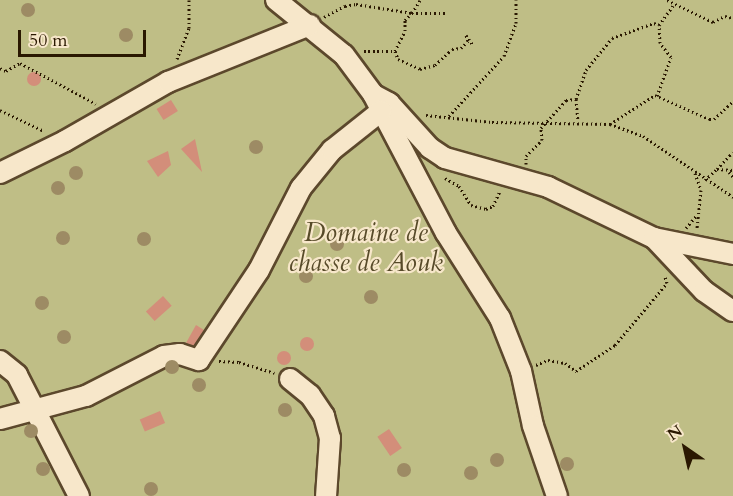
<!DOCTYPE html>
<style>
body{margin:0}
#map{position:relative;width:733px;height:496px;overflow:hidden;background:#f2daad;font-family:Cardo,serif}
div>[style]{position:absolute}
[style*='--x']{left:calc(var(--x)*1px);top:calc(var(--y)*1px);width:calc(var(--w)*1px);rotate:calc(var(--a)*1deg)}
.green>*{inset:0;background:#bfbe86;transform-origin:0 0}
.building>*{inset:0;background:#d38e7a;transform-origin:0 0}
.round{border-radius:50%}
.path>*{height:3px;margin-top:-1.5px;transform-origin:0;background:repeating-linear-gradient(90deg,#2a1801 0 1.5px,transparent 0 4.5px)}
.roads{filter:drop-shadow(2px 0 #5c482c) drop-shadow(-2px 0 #5c482c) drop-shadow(0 2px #5c482c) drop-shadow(0 -2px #5c482c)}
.minor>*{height:20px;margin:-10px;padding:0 10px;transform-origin:10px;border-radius:10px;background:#f7e7ca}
.trees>*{width:14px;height:14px;margin:-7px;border-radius:50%;background:#9d8b64}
span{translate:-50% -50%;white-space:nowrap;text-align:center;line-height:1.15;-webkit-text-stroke:4.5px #f7e7ca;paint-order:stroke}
.park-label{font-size:26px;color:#574a29;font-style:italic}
.north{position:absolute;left:655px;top:418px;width:60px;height:60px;-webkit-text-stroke:4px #f7e7ca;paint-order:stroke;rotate:326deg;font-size:16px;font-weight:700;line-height:24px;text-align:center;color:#2a1801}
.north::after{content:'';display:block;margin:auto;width:21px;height:27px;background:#2a1801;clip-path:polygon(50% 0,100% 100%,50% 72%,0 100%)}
.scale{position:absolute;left:18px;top:30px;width:128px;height:27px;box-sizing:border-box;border:3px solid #2a1801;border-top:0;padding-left:8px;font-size:18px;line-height:21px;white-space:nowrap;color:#2a1801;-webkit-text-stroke:4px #f7e7ca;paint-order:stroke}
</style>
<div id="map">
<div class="green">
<i style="left:0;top:0;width:733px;height:496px"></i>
</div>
<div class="building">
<i class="round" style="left:27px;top:72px;width:14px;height:14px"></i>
<i style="left:171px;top:100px;width:13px;height:17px;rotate:58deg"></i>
<i style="clip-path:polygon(195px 139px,202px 172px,181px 149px)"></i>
<i style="clip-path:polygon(168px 151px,171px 165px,158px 177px,147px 161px)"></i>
<i style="left:163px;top:296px;width:13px;height:23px;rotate:48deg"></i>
<i style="clip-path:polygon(196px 325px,204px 330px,194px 346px,186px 343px)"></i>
<i class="round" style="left:300px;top:337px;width:14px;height:14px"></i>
<i class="round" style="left:277px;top:351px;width:14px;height:14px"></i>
<i style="left:160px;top:411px;width:13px;height:22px;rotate:67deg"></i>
<i style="left:389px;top:429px;width:23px;height:14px;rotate:56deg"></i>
</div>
<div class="path">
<i style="--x:667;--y:0;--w:51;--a:25.6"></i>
<i style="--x:713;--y:22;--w:13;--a:-27"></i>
<i style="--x:725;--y:16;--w:8;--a:14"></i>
<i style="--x:324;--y:17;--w:24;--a:-28"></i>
<i style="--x:345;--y:6;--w:11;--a:-10"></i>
<i style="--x:356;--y:4;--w:57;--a:9.1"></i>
<i style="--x:412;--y:13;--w:15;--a:-58"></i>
<i style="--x:364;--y:51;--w:31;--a:0"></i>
<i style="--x:395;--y:51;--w:22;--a:-63"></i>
<i style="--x:405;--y:31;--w:11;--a:-90"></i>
<i style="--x:405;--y:20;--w:10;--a:-45"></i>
<i style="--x:412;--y:13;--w:33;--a:0"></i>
<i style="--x:395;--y:51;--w:9;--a:69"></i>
<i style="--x:398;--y:59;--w:24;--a:24"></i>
<i style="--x:420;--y:69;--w:16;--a:-15"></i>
<i style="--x:435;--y:65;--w:23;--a:-43"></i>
<i style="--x:452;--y:49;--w:9;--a:-6"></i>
<i style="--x:461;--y:48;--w:10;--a:-45"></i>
<i style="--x:468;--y:41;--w:6;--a:-108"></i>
<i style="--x:466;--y:35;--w:12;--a:55"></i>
<i style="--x:177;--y:59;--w:33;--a:-69"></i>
<i style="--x:189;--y:28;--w:28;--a:-90"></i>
<i style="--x:0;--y:68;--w:7;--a:27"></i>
<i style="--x:6;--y:71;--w:16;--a:-30"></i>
<i style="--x:20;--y:63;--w:86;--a:28.3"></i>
<i style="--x:657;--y:96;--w:41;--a:-70.3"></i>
<i style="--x:671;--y:57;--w:18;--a:-128"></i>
<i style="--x:660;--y:43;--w:18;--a:-93"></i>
<i style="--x:576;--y:99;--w:22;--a:85"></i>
<i style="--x:0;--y:110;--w:49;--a:25.5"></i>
<i style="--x:426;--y:115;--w:66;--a:6.1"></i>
<i style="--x:492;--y:122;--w:118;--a:1"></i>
<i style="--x:610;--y:124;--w:35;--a:20"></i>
<i style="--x:643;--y:136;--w:109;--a:34.1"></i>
<i style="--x:449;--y:116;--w:81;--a:-47.5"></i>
<i style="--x:504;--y:56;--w:35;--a:-70"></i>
<i style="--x:516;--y:23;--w:23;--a:-90"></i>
<i style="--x:610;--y:124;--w:54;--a:-32.8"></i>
<i style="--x:655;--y:95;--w:59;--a:24"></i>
<i style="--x:709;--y:119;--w:5;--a:0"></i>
<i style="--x:714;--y:119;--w:26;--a:-43"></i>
<i style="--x:526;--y:164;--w:8;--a:-90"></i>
<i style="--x:526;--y:156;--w:23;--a:-45"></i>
<i style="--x:542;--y:140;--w:12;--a:-95"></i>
<i style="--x:541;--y:128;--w:38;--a:-48"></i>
<i style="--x:566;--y:100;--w:10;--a:-6"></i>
<i style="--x:576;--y:99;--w:31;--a:-71"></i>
<i style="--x:586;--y:70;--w:41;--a:-50.9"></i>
<i style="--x:612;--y:38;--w:45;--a:-19.7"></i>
<i style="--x:654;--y:23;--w:5;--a:22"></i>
<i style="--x:659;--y:25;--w:24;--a:-54"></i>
<i style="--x:717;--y:169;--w:23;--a:-47"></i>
<i style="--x:729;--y:172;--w:6;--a:51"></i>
<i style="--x:695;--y:173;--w:18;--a:71"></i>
<i style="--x:701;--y:190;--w:38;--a:96"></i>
<i style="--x:445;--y:178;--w:16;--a:30"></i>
<i style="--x:459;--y:186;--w:22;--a:58"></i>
<i style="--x:471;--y:205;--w:16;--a:15"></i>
<i style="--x:486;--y:209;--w:8;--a:-23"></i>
<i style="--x:493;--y:206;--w:17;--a:-65"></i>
<i style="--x:705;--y:180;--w:16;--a:-43"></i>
<i style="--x:717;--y:169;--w:16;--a:4"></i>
<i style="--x:686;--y:228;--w:16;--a:-50"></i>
<i style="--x:219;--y:361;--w:20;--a:3"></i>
<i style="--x:239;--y:362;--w:37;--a:17"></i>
<i style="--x:536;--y:365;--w:13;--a:-23"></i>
<i style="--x:548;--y:360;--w:17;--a:10"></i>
<i style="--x:565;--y:363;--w:14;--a:36"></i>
<i style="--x:576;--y:371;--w:47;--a:-33.7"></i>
<i style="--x:615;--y:345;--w:81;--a:-50"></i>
<i style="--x:667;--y:283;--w:6;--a:-108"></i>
</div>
<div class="roads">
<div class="minor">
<i style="--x:276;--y:0;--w:87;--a:39"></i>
<i style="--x:344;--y:55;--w:49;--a:53.4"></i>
<i style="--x:373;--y:94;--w:157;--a:62.3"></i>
<i style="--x:446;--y:233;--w:101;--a:57.6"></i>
<i style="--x:500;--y:318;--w:57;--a:68.4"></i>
<i style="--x:521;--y:371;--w:56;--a:77.7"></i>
<i style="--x:533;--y:426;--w:74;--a:71.1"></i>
<i style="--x:376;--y:96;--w:15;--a:28"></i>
<i style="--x:389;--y:103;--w:61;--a:47.7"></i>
<i style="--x:430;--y:148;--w:18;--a:34"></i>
<i style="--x:445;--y:158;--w:107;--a:15.7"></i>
<i style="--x:548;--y:187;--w:118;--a:25.7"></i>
<i style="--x:654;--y:238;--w:81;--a:11.4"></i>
<i style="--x:0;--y:173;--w:72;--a:-26.2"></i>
<i style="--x:65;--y:141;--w:119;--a:-29.8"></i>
<i style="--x:168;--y:82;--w:153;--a:-21.9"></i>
<i style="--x:654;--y:238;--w:73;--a:46.7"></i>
<i style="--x:704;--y:291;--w:35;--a:35"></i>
<i style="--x:0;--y:361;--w:22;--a:39"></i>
<i style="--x:17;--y:375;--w:136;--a:62.9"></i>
<i style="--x:290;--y:379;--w:26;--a:39"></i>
<i style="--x:310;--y:395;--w:25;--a:56"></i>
<i style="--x:324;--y:416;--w:23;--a:75"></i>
<i style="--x:330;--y:438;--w:58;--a:93.9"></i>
<i style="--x:0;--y:419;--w:89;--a:-15"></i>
<i style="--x:86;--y:396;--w:88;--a:-27.1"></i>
<i style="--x:164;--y:356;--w:16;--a:-7"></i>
<i style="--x:180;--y:354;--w:20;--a:18"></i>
<i style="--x:199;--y:360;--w:108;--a:-56.3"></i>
<i style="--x:259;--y:270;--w:92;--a:-62.9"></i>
<i style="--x:301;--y:188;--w:49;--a:-50.8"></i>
<i style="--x:332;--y:150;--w:63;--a:-38.5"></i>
</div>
</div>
<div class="trees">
<i style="left:28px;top:10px"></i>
<i style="left:126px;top:35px"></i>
<i style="left:256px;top:147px"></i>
<i style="left:76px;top:173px"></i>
<i style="left:58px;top:188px"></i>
<i style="left:63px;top:238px"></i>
<i style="left:144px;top:239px"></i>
<i style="left:337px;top:244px"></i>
<i style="left:306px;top:276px"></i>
<i style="left:371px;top:297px"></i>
<i style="left:42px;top:303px"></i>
<i style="left:64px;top:337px"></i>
<i style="left:172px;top:367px"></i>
<i style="left:199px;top:385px"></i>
<i style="left:285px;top:410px"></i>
<i style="left:31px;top:431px"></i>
<i style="left:497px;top:460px"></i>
<i style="left:567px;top:464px"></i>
<i style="left:43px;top:469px"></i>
<i style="left:404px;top:470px"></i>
<i style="left:471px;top:473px"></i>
<i style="left:151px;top:489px"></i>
</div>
<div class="park-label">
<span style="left:366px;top:248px">Domaine de<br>chasse de Aouk</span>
</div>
<div class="north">N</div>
<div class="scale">50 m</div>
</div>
